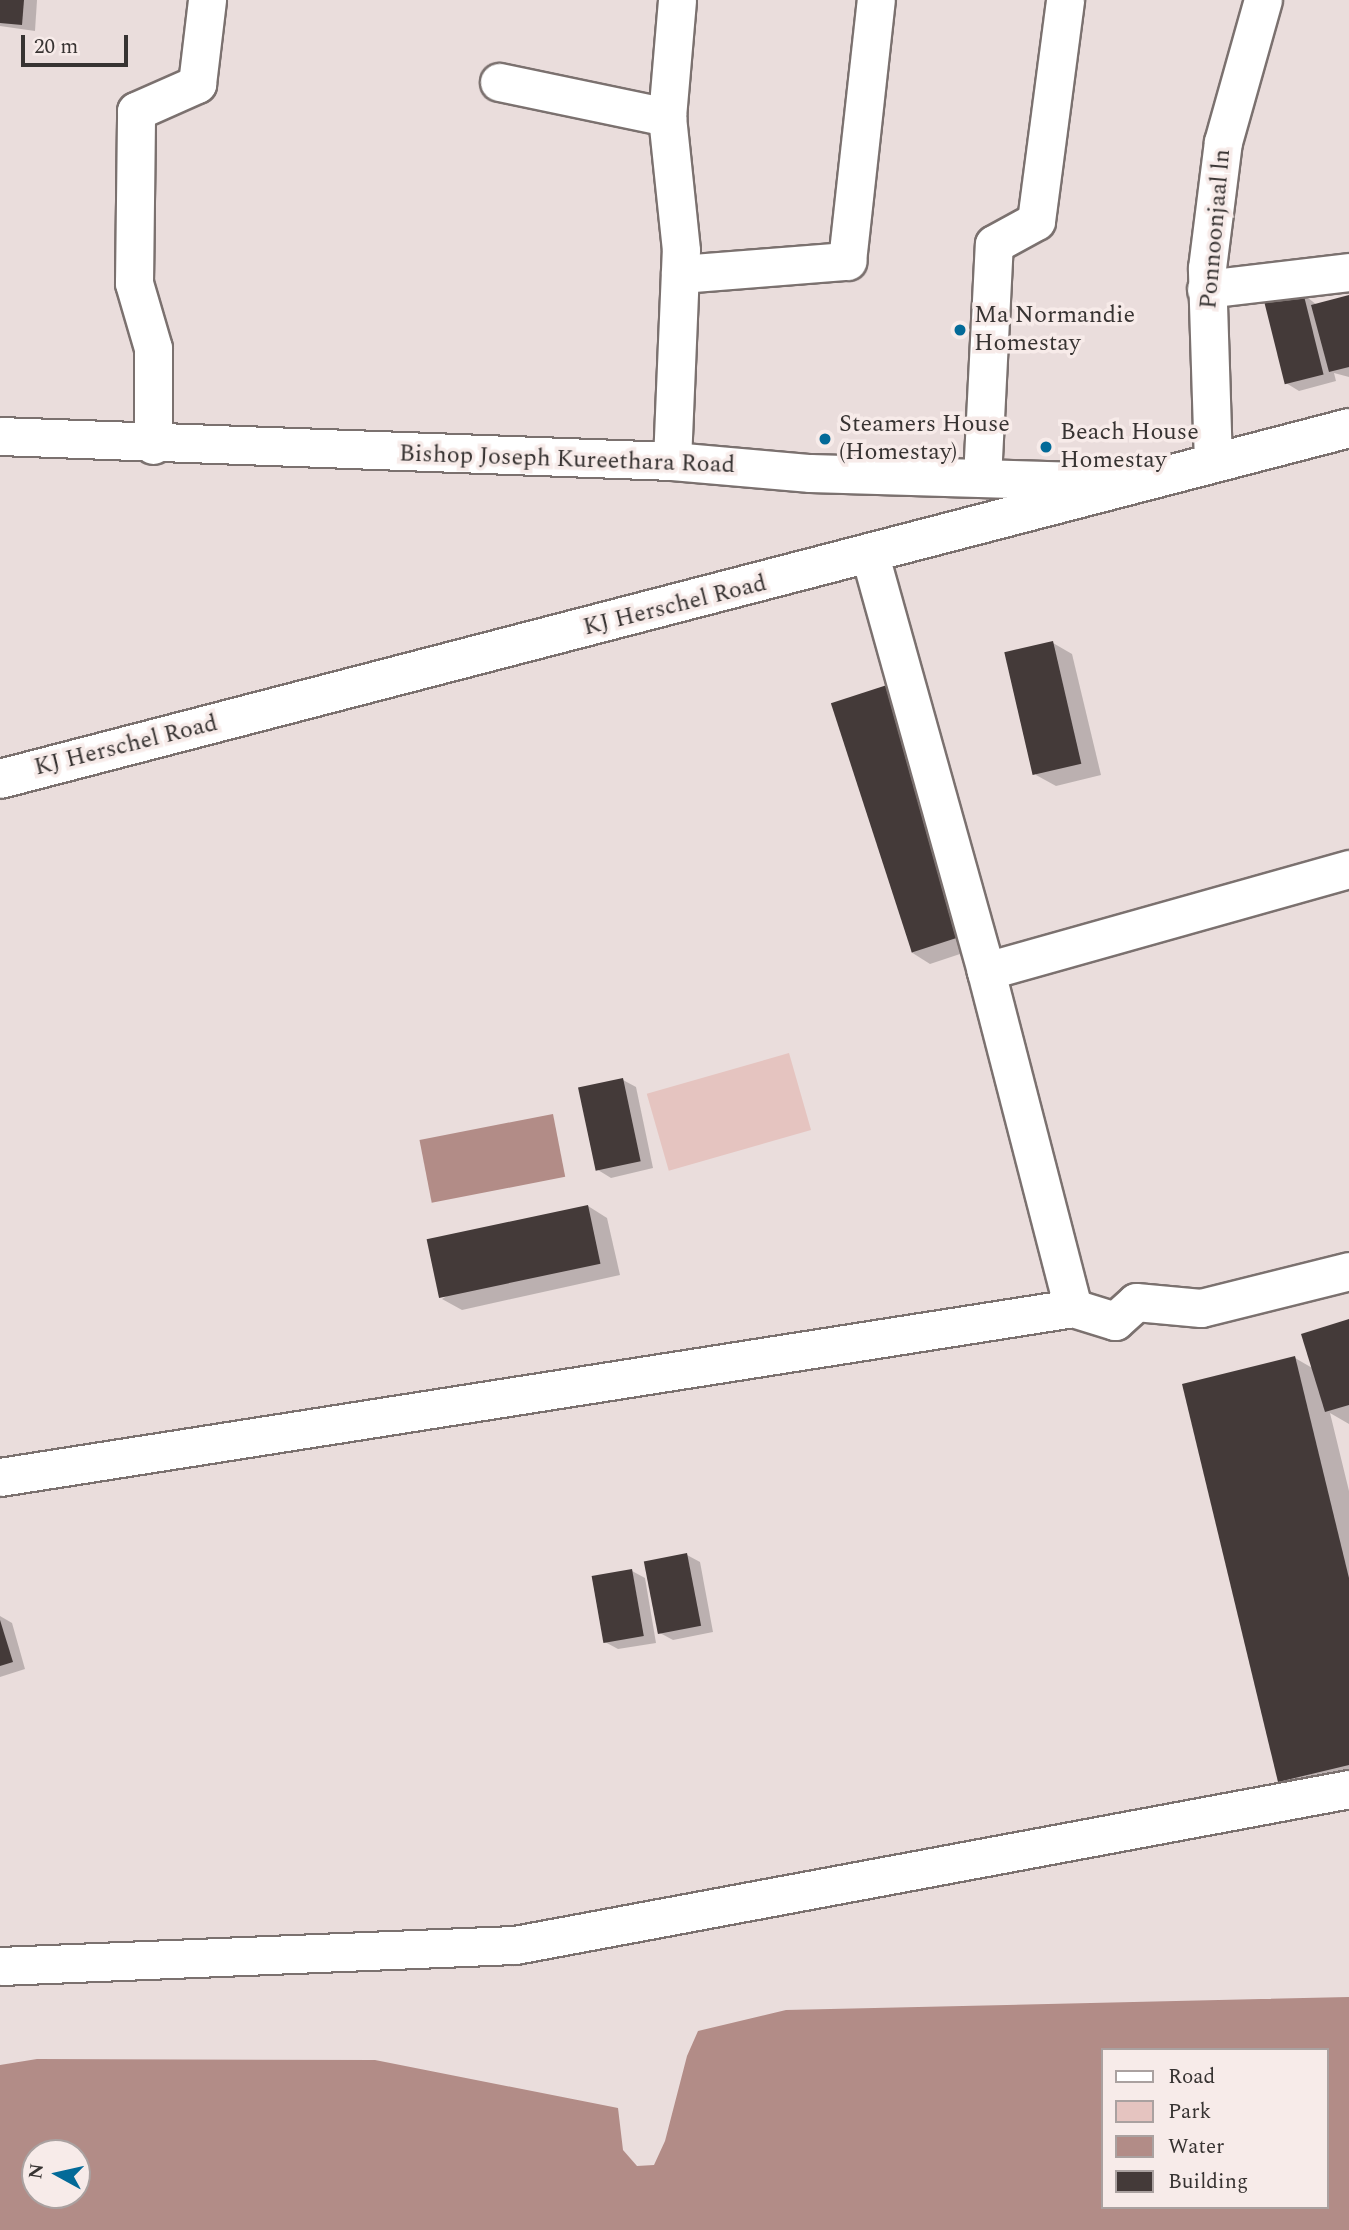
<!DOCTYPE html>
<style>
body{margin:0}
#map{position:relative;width:1349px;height:2230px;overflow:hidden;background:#eadddc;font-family:Spectral,serif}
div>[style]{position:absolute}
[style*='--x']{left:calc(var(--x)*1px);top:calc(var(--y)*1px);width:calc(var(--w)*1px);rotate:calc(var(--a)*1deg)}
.green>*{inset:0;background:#e5c4c0;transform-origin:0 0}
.water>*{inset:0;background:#b28c87;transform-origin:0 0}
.shadow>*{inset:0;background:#0003}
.building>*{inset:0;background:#443a39;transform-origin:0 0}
.roads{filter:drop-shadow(2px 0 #7b716f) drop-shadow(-2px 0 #7b716f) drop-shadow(0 2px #7b716f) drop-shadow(0 -2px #7b716f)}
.minor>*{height:37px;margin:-18.5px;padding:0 18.5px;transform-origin:18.5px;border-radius:18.5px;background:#fff}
.major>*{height:38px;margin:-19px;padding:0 19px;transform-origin:19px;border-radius:19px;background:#fff}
.dots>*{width:19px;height:19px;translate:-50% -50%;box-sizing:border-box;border:4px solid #f7ebe9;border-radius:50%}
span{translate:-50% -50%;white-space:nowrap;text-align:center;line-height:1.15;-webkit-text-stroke:7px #f7ebe9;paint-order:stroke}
.street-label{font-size:24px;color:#373332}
.poi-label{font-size:24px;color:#373332}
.left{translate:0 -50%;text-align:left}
.legend{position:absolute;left:1101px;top:2048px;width:228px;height:161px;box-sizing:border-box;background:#f7ebe9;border:2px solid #aaa1a0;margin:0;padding:9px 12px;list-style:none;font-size:21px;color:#373332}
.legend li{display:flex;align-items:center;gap:14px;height:35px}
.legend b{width:35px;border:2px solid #aaa1a0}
.north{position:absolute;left:21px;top:2139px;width:70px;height:70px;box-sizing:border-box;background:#f7ebe9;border:2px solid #aaa1a0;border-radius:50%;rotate:278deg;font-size:19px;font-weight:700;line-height:28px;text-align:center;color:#373332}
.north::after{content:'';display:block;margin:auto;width:24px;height:32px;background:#036a98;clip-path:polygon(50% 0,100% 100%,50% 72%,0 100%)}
.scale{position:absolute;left:21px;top:35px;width:107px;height:32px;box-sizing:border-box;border:4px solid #373332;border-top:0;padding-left:9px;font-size:21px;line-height:24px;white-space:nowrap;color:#373332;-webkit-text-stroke:5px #f7ebe9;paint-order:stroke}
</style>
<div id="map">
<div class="green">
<i style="left:789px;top:1053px;width:80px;height:148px;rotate:74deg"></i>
</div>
<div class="water">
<i style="left:553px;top:1114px;width:64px;height:136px;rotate:79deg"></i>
<i style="clip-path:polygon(evenodd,1349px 1997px,1349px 2230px,0 2230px,0 2065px,37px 2059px,375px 2060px,618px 2108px,623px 2150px,637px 2166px,654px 2165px,665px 2141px,687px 2056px,698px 2031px,786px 2010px,1349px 1997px,1102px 2050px,1326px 2050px,1326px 2207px,1102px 2207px,1102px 2050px,1349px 1997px,35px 2153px,77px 2153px,77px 2195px,35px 2195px,35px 2153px)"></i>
</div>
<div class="shadow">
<i style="clip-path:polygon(0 0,37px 0,35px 31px,0 26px)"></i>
<i style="clip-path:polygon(1303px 294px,1317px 305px,1349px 297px,1349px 377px,1334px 373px,1336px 381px,1299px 391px,1286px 383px)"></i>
<i style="clip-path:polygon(1053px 643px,1072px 654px,1101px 775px,1056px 786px,1036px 775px)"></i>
<i style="clip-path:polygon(906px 698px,984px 946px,930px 964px,911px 952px)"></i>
<i style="clip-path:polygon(623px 1080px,636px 1087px,653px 1168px,611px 1178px,598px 1170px)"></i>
<i style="clip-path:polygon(588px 1206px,607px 1218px,620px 1275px,462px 1310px,442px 1299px)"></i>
<i style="clip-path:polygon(1349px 1321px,1349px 1424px,1330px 1413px,1349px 1491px,1349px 1785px,1305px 1796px,1279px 1781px,1295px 1358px,1314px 1369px)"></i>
<i style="clip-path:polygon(687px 1555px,700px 1562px,713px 1632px,673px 1640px,660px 1633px)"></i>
<i style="clip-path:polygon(632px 1571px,645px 1578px,656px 1643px,618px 1649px,605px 1642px)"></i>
<i style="clip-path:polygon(0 1616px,12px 1623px,25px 1669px,0 1677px)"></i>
</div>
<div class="building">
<i style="clip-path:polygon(0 0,24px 0,22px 25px,0 23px)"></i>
<i style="left:1303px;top:292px;width:85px;height:40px;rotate:76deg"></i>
<i style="clip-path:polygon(1349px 295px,1349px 367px,1329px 372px,1311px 305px)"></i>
<i style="left:1053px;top:641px;width:126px;height:50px;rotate:77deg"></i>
<i style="left:887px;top:685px;width:262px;height:59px;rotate:72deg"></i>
<i style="left:623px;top:1078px;width:85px;height:46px;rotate:78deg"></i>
<i style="left:588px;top:1205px;width:60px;height:165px;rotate:78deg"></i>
<i style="clip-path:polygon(1349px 1319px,1349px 1405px,1325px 1412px,1301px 1334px)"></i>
<i style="clip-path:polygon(1295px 1356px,1349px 1578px,1349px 1765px,1278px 1782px,1182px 1384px)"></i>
<i style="left:687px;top:1553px;width:74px;height:44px;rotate:79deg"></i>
<i style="left:632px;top:1569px;width:68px;height:41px;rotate:80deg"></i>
<i style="clip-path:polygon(0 1620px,13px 1662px,0 1666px)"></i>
</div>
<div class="roads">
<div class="minor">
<i style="--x:499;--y:82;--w:172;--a:11.8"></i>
<i style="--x:680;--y:274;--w:168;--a:-4.5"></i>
<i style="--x:847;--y:261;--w:263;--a:-83.7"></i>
<i style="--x:1206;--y:289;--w:144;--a:-6.8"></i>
<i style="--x:0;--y:436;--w:672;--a:2.13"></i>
<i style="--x:672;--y:461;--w:139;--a:5"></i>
<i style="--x:810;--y:473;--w:312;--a:1.7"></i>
<i style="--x:153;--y:445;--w:97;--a:-90"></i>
<i style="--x:153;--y:348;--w:68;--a:-106.3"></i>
<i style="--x:134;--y:283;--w:172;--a:-89.3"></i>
<i style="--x:136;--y:111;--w:67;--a:-23.9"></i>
<i style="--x:197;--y:84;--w:85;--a:-83.2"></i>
<i style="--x:672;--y:461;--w:211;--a:-87.6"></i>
<i style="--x:681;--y:250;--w:134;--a:-96"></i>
<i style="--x:667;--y:117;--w:117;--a:-85.1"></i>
<i style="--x:1213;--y:463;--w:195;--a:-91.8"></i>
<i style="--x:1207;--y:268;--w:127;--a:-82.8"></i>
<i style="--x:1223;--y:142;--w:148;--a:-74.3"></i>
<i style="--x:982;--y:478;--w:234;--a:-87.1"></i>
<i style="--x:994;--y:244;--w:48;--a:-28.7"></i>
<i style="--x:1036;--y:221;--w:223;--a:-82.5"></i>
<i style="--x:986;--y:971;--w:377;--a:-15.7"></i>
<i style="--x:1073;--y:1308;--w:44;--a:17.2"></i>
<i style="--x:1115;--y:1321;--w:28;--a:-42"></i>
<i style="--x:1136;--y:1302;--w:65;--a:5.3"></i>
<i style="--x:1201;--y:1308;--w:153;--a:-14"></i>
<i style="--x:0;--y:1477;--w:1086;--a:-8.95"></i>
<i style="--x:1073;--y:1308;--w:348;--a:-104.5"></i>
<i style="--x:986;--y:971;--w:431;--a:-105.6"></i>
<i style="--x:0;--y:1966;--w:515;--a:-2.34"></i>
<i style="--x:515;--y:1945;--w:848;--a:-10.59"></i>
</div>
<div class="major">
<i style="--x:0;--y:779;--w:1394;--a:-14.58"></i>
</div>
</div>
<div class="dots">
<i style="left:960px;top:330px;background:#036a98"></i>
<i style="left:825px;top:439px;background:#036a98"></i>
<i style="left:1046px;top:447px;background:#036a98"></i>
</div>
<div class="street-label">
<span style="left:1216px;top:229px;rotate:-85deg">Ponnoonjaal ln</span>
<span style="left:567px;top:460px;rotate:2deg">Bishop Joseph Kureethara Road</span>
<span style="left:675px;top:606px;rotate:-14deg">KJ Herschel Road</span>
<span style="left:126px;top:746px;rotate:-14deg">KJ Herschel Road</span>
</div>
<div class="poi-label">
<span class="left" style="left:974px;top:330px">Ma Normandie<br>Homestay</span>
<span class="left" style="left:839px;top:439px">Steamers House<br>(Homestay)</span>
<span class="left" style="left:1060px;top:447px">Beach House<br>Homestay</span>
</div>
<ul class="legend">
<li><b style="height:9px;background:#fff"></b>Road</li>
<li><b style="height:19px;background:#e5c4c0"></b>Park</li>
<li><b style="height:19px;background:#b28c87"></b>Water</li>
<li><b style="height:19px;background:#443a39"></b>Building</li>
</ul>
<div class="north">N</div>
<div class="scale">20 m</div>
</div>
